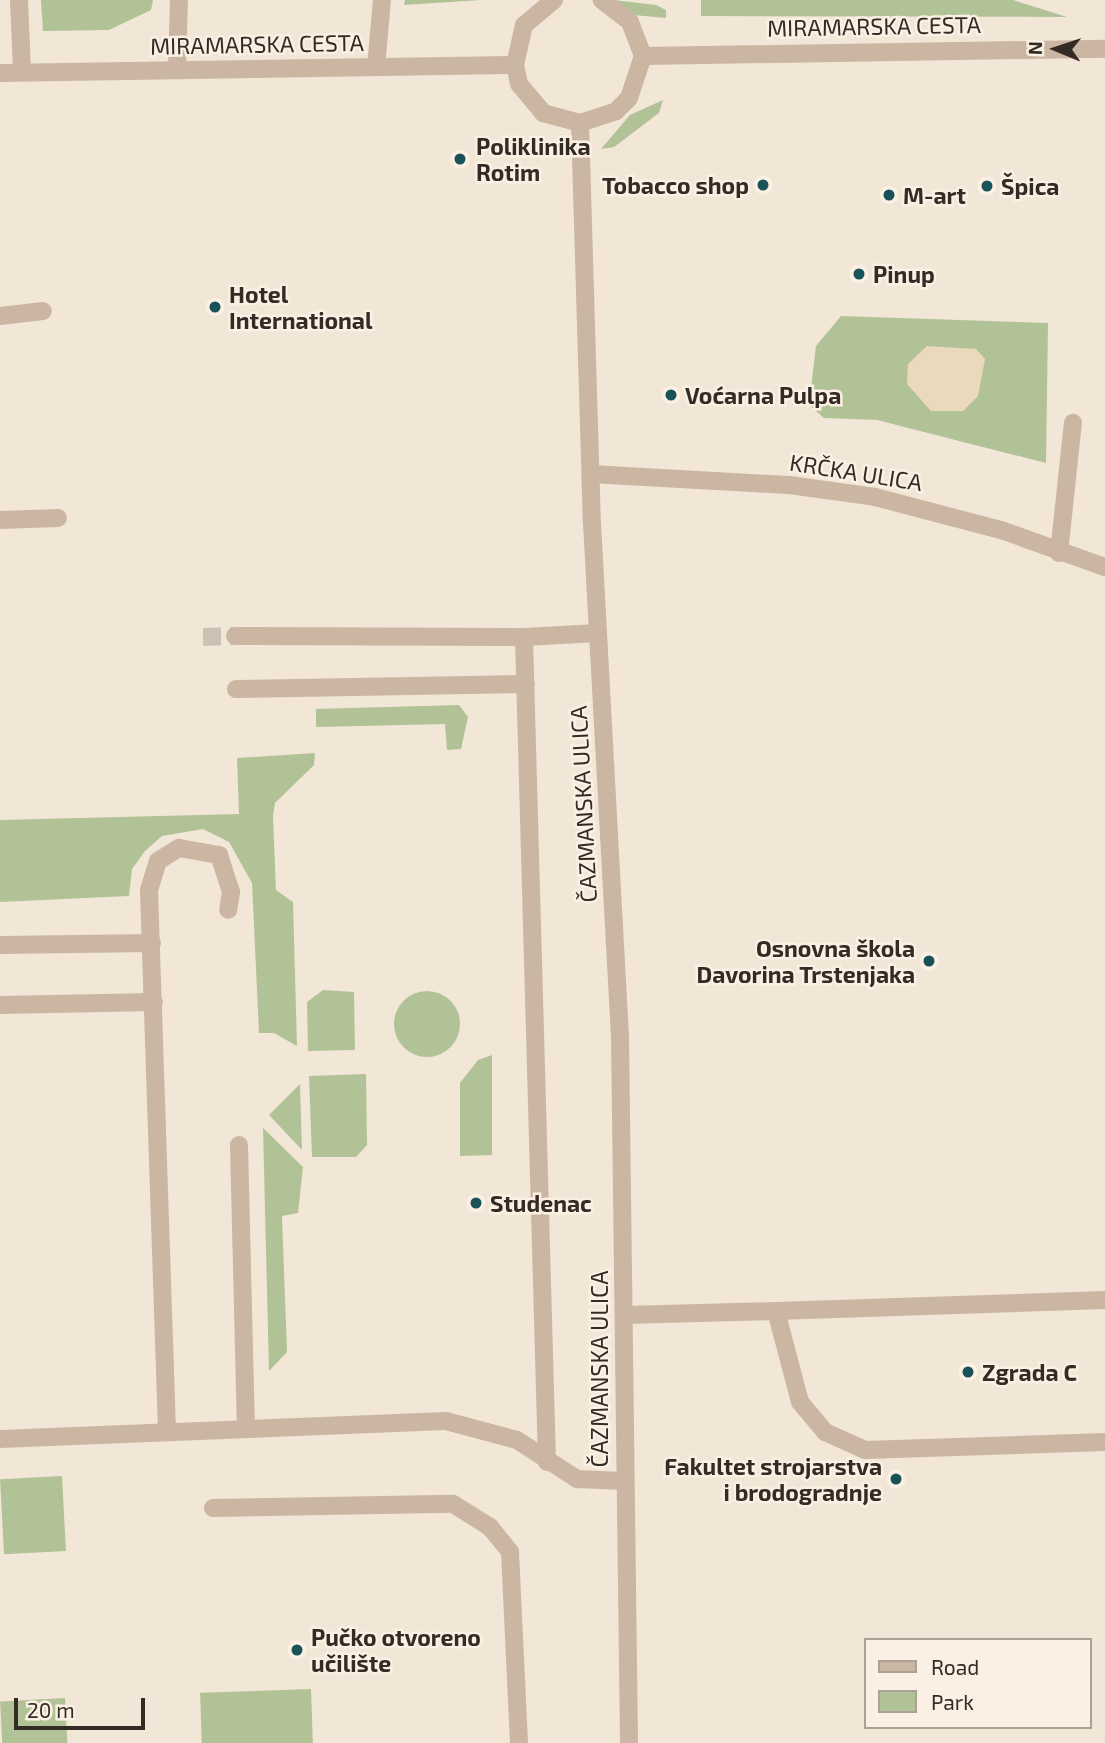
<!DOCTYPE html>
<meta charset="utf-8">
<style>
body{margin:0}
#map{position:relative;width:1105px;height:1743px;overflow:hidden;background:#f2e6d7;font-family:"Exo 2",sans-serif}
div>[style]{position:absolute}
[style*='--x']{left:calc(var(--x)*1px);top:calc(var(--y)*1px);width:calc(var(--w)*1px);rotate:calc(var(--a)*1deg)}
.green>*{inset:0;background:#b2c297;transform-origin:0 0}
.round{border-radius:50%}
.plaza>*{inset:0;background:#ebd9bd}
.minor-tunnel>*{height:18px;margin-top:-9px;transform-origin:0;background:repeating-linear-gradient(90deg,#ccc1b3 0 18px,transparent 0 27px)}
.minor>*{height:18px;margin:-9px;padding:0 9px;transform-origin:9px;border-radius:9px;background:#cbb6a3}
.dots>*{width:19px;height:19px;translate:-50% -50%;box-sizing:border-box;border:4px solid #faf0e3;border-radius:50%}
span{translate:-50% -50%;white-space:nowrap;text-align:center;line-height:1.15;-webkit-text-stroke:5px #faf0e3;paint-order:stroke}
.street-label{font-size:23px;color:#352b25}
.poi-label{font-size:23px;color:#352b25;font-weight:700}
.left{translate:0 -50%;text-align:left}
.right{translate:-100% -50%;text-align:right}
.legend{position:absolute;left:864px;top:1638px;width:228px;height:91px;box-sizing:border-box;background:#faf0e3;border:2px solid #aba197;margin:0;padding:9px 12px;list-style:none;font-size:21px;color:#352b25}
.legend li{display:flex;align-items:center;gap:14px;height:35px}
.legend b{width:35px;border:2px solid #aba197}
.north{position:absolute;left:1021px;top:14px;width:70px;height:70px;-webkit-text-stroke:5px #faf0e3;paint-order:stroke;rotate:272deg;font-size:19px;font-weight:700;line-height:28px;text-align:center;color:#352b25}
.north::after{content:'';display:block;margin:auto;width:24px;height:32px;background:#352b25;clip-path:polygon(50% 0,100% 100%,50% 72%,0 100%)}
.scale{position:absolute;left:14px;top:1698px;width:131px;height:32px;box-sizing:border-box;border:4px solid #352b25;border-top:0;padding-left:9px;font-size:21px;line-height:24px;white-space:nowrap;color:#352b25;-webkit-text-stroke:5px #faf0e3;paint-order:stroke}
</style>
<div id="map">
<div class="green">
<i style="clip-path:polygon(41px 0,153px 0,151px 10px,109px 30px,43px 31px)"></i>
<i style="clip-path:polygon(405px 0,481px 0,404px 5px)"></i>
<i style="clip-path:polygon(613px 0,656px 5px,666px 10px,666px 18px,633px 15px)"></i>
<i style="clip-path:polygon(701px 0,1013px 0,1067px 17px,701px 16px)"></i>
<i style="clip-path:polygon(663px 100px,659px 113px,614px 147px,601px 149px,630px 115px)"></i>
<i style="clip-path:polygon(841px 316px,1048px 323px,1046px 463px,877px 420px,824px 418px,809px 405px,816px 346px)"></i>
<i style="clip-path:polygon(459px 705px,468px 717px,461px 749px,447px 750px,445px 724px,316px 727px,316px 709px)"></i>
<i style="clip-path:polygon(315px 753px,314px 765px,275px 803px,273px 816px,276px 890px,293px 902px,297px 1046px,274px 1033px,259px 1033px,252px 883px,229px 842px,203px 829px,162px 836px,145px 851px,132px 869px,129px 896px,0 902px,0 820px,239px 814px,237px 758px)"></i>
<i style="clip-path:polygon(323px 990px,354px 992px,355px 1050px,308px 1051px,307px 1002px)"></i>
<i class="round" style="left:394px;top:991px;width:66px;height:66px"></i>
<i style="clip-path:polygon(492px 1055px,492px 1155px,460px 1156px,460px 1083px,478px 1060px)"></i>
<i style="clip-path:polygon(366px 1074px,367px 1145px,356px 1157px,312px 1157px,309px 1076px)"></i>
<i style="clip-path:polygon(300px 1084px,302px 1150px,269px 1115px)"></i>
<i style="clip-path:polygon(263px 1128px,303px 1167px,298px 1213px,282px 1216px,287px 1352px,269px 1371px)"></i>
<i style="left:62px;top:1476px;width:75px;height:62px;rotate:87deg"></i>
<i style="left:311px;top:1689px;width:54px;height:111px;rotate:88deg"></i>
<i style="left:65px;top:1698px;width:45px;height:65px;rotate:87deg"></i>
</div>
<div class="plaza">
<i style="clip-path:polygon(927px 346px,976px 349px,985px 359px,978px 396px,963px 411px,931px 411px,907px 384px,908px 364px)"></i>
</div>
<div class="minor-tunnel">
<i style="--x:203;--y:637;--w:32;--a:-2"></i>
</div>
<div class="minor">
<i style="--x:19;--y:0;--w:72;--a:87.6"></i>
<i style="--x:554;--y:0;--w:39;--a:140"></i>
<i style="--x:524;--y:25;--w:41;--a:102.7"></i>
<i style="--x:515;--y:65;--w:19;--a:78"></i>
<i style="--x:519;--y:84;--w:38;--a:50"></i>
<i style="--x:543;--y:113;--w:38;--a:15"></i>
<i style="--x:580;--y:123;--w:38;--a:-18"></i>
<i style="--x:616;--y:111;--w:18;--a:-45"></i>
<i style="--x:629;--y:98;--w:44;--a:-71.6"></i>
<i style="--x:643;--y:56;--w:36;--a:-111"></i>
<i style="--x:630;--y:22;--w:36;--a:-142"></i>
<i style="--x:643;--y:56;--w:462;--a:-0.9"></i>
<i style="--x:376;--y:67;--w:67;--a:-84.9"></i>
<i style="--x:177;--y:70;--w:70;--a:-88.4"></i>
<i style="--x:0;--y:73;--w:515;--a:-0.89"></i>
<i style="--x:580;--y:123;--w:400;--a:88.3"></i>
<i style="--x:592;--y:523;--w:514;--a:86.88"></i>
<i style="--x:620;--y:1036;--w:707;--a:89.27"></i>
<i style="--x:0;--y:316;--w:43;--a:-6.6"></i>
<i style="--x:591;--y:474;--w:198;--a:3.2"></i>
<i style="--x:789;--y:485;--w:87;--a:7.9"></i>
<i style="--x:875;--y:497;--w:130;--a:14.7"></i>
<i style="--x:1001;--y:530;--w:110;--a:19.6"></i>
<i style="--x:0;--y:520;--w:58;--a:-2"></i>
<i style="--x:1059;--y:553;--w:131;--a:-83.9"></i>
<i style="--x:235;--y:636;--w:289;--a:0.2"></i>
<i style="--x:236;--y:689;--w:290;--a:-1"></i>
<i style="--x:0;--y:945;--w:152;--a:-0.8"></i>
<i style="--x:0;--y:1005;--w:154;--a:-1.1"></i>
<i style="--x:239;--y:1145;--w:282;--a:88.6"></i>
<i style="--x:776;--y:1311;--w:329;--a:-1.9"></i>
<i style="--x:625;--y:1315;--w:151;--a:-1.5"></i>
<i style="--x:776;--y:1311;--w:94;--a:75.2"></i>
<i style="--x:800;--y:1402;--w:39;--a:50"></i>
<i style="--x:825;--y:1432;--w:44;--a:24.2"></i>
<i style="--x:865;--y:1450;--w:240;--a:-1.9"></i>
<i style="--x:167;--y:1431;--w:541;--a:-91.91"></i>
<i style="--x:149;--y:890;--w:30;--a:-73"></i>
<i style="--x:158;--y:861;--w:25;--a:-32"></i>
<i style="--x:179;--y:848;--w:41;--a:9.9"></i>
<i style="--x:219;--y:855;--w:39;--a:72"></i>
<i style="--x:231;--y:892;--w:18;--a:99"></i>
<i style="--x:0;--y:1439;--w:446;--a:-2.3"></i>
<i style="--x:446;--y:1421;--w:73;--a:15"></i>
<i style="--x:517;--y:1440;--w:72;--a:33"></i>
<i style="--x:577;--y:1479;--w:47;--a:2.4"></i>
<i style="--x:547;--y:1462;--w:825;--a:-91.6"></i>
<i style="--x:524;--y:637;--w:74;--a:-3.1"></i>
<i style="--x:213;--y:1508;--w:240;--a:-1"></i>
<i style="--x:453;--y:1504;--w:44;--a:31.9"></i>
<i style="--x:490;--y:1527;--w:32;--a:51"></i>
<i style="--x:510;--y:1552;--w:191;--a:87.3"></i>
</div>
<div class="dots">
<i style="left:460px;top:159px;background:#195258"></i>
<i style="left:763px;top:185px;background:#195258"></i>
<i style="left:987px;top:186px;background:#195258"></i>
<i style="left:889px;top:195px;background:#195258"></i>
<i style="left:859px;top:274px;background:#195258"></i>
<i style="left:215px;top:307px;background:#195258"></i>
<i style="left:671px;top:395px;background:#195258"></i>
<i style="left:929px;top:961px;background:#195258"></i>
<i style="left:476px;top:1203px;background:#195258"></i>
<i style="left:968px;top:1372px;background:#195258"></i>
<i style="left:896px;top:1479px;background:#195258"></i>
<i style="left:297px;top:1650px;background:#195258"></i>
</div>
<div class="street-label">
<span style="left:874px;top:26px;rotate:-1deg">MIRAMARSKA CESTA</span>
<span style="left:257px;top:44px;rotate:-1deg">MIRAMARSKA CESTA</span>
<span style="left:856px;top:472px;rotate:9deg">KRČKA ULICA</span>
<span style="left:583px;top:804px;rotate:-93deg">ČAZMANSKA ULICA</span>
<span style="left:599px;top:1369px;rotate:-90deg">ČAZMANSKA ULICA</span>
</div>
<div class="poi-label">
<span class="left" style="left:476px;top:159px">Poliklinika<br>Rotim</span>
<span class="right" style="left:749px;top:185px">Tobacco shop</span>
<span class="left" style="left:1001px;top:186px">Špica</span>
<span class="left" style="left:903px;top:195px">M-art</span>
<span class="left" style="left:873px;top:274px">Pinup</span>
<span class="left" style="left:229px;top:307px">Hotel<br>International</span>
<span class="left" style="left:685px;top:395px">Voćarna Pulpa</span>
<span class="right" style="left:915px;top:961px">Osnovna škola<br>Davorina Trstenjaka</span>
<span class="left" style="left:490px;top:1203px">Studenac</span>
<span class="left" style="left:982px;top:1372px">Zgrada C</span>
<span class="right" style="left:882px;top:1479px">Fakultet strojarstva<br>i brodogradnje</span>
<span class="left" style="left:311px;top:1650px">Pučko otvoreno<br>učilište</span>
</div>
<ul class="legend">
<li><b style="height:9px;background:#cbb6a3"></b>Road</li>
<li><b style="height:19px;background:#b2c297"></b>Park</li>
</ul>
<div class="north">N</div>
<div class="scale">20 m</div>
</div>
